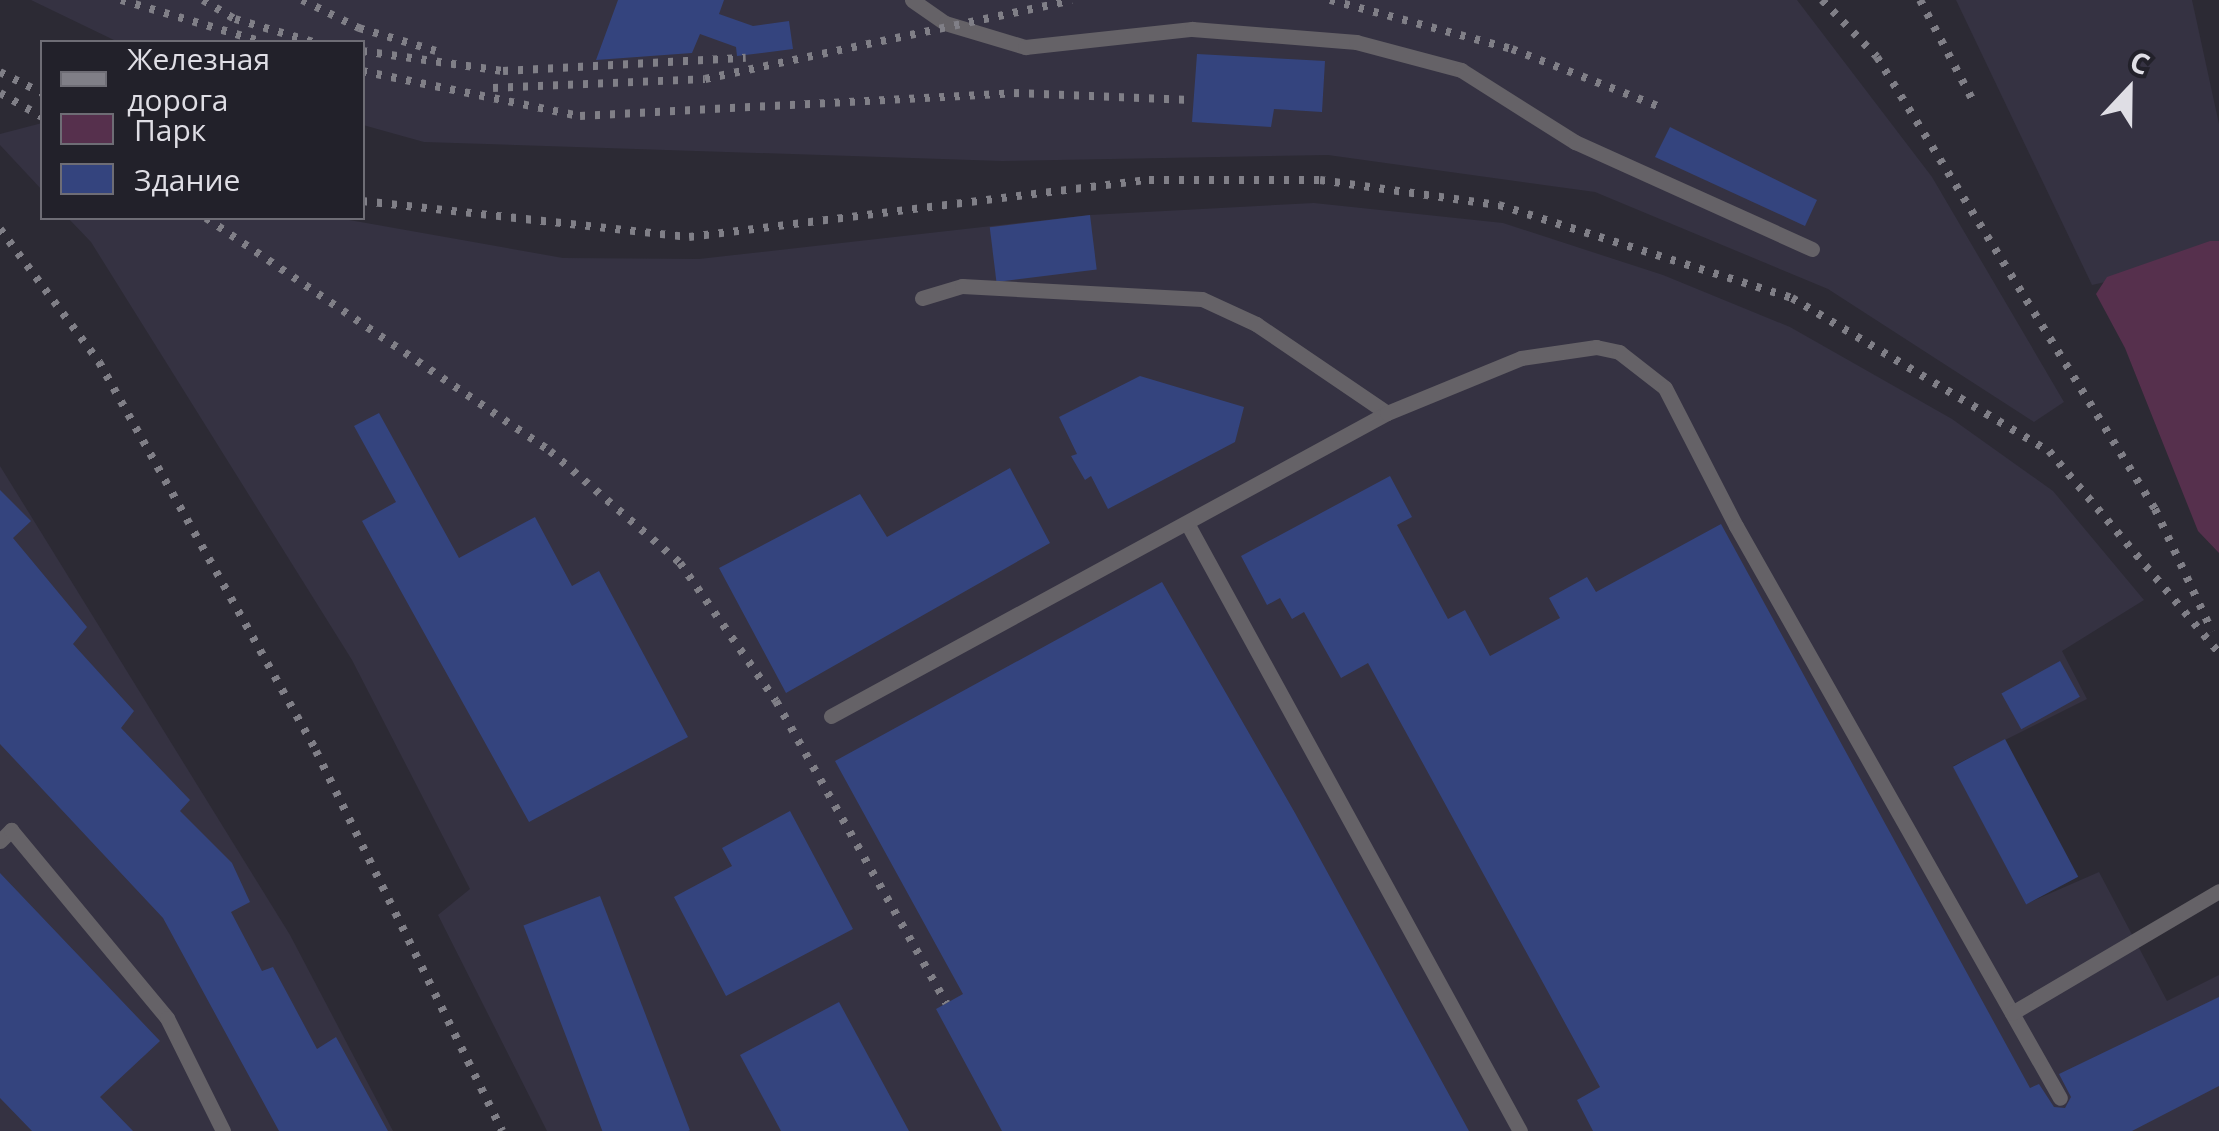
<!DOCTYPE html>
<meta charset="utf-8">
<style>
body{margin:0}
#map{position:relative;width:2219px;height:1131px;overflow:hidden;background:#2c2a34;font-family:"Open Sans",sans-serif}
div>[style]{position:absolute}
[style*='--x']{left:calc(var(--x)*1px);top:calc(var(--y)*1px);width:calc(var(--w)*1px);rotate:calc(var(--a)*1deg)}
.built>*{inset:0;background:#353242}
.green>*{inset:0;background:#56304d}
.building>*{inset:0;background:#34447e;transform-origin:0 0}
.service>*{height:15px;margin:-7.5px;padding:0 7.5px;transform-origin:7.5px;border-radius:7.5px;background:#656267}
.rail>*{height:8px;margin-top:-4px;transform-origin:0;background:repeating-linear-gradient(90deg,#807f87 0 5px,transparent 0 15px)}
span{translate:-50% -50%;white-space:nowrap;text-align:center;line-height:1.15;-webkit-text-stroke:9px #22212a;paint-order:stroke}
.legend{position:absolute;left:40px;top:40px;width:325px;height:180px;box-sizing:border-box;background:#22212a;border:2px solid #6e6d75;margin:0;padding:12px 18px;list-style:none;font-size:30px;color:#dfdee5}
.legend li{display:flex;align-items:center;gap:20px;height:50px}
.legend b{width:50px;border:2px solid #6e6d75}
.north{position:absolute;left:2079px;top:40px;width:100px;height:100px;-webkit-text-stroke:8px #22212a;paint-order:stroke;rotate:22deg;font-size:28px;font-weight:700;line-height:40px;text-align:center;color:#dfdee5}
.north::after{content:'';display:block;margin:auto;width:35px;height:45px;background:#dfdee5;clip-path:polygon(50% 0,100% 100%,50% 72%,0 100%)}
</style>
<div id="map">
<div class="built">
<i style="clip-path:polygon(31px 0,1797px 0,1932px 177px,2064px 402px,2034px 422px,1828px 289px,1595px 192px,1328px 155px,1002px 161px,424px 142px,363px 125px,362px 42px,118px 42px)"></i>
<i style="clip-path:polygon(1956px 0,2192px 0,2219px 124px,2219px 256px,2092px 285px)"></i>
<i style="clip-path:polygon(42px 123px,42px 190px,0 145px,0 134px)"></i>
<i style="clip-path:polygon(1314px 203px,1503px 223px,1663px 275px,1790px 327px,1952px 419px,2053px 491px,2144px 600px,2062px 651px,2087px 699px,1953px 766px,2026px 904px,2099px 872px,2167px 1001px,2219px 975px,2219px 1131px,547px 1131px,438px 915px,470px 889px,352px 660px,91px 242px,68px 218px,338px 218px,563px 258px,699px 259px,1090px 215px)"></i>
<i style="clip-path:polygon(0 466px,290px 935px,393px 1131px,0 1131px)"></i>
</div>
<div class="green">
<i style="clip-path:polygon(2210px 241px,2219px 241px,2219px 553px,2198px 531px,2125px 348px,2096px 294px,2107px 277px)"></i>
</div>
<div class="building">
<i style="clip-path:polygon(618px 0,724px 0,719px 14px,753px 26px,789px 21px,793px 49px,737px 56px,736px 47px,700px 34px,692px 53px,596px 60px)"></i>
<i style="clip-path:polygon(1197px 54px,1325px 61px,1322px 112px,1274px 109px,1271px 127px,1192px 122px)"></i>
<i style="clip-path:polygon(1670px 127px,1817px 200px,1805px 226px,1655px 157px)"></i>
<i style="left:1090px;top:215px;width:55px;height:101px;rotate:83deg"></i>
<i style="clip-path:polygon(1140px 376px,1244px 407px,1235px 442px,1108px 509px,1091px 476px,1085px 480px,1071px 456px,1077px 454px,1059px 417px)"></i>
<i style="clip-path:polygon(379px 413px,459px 558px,535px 517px,572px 586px,599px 571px,688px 737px,529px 822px,362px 521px,396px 502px,354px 426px)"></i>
<i style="clip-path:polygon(1010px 468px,1050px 543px,786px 693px,719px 568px,860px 494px,887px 537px)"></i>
<i style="clip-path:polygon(1390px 476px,1412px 517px,1397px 525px,1448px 619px,1465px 610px,1490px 656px,1560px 618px,1549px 598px,1587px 577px,1596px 592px,1721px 524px,2030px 1088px,2039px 1084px,2054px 1107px,2065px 1108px,2071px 1097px,2059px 1074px,2219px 997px,2219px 1086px,2132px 1131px,1593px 1131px,1577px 1100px,1600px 1087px,1368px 663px,1341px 678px,1304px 612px,1292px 619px,1280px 598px,1267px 605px,1241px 556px)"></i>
<i style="clip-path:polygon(0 490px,31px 521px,13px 538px,87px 627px,73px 644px,134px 711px,121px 728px,190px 800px,180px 811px,232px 863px,250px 902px,231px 912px,262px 971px,273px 967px,317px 1049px,336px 1037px,388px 1131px,279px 1131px,163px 918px,0 744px)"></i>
<i style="clip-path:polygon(1162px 582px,1295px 813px,1469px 1131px,1002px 1131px,936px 1009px,963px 994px,835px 761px)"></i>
<i style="left:2060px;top:661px;width:41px;height:67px;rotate:61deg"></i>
<i style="left:2005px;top:739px;width:156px;height:59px;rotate:62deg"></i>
<i style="clip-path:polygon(790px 811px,853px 929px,726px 996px,674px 897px,732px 866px,722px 848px)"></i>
<i style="clip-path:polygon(0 873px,160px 1041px,100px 1097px,133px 1131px,32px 1131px,0 1098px)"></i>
<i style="left:600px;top:896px;width:251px;height:82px;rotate:69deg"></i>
<i style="clip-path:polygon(839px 1002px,909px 1131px,781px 1131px,740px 1055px)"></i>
</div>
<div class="service">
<i style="--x:912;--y:0;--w:40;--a:34.9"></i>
<i style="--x:945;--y:23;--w:84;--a:16.7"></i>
<i style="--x:1025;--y:47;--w:168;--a:-6.2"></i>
<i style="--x:1192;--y:29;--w:165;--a:4.5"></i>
<i style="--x:1356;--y:42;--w:109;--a:14.9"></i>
<i style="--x:1461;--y:70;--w:135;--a:32.3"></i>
<i style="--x:1575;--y:142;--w:260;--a:24.3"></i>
<i style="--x:922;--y:298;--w:42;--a:-16.7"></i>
<i style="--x:962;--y:286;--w:240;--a:3.1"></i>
<i style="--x:1202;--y:299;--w:60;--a:24.8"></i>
<i style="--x:1256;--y:324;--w:158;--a:34.2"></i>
<i style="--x:1187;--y:523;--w:693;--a:61.29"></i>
<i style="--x:831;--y:716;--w:633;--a:-28.59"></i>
<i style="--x:1387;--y:413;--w:145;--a:-22.3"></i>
<i style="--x:1521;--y:358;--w:76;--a:-8.3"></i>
<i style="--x:1596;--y:347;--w:24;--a:12"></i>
<i style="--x:1619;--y:352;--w:58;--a:38"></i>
<i style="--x:1665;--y:388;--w:155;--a:62.8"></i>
<i style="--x:1736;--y:526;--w:657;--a:60.47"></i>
<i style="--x:0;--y:841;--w:16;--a:-45"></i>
<i style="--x:11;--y:830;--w:244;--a:50.3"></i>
<i style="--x:167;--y:1018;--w:126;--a:63.6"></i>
<i style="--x:2012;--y:1013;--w:240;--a:-30.5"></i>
</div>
<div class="rail">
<i style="--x:121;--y:0;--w:148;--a:16.5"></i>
<i style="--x:203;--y:0;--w:37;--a:31"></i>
<i style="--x:235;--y:19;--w:81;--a:16.4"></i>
<i style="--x:302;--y:0;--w:64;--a:26.2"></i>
<i style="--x:359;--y:28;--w:80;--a:16.6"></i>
<i style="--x:1330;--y:0;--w:188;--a:15.1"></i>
<i style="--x:1512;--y:49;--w:164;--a:21.4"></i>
<i style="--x:1822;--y:0;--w:79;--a:46"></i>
<i style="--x:1877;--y:57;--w:531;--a:58.41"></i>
<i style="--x:2155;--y:509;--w:135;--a:65"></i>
<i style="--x:1920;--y:0;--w:116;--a:62.3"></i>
<i style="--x:362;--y:51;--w:142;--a:8.1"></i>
<i style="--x:503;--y:71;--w:243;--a:-3.1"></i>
<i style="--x:362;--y:71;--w:223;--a:11.7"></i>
<i style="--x:580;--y:116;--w:435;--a:-3"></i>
<i style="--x:1014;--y:93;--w:177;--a:2.3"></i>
<i style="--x:0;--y:72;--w:47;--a:26.6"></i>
<i style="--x:493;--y:88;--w:212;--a:-2.4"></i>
<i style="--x:705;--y:79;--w:375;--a:-12.1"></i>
<i style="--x:0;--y:93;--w:48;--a:29.7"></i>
<i style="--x:362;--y:201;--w:329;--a:6.3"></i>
<i style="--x:689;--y:237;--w:464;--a:-7.1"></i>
<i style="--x:1149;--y:180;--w:171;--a:0"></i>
<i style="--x:1320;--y:180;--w:181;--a:8"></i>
<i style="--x:1499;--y:205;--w:307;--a:17.6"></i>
<i style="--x:1792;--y:298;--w:299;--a:30.8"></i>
<i style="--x:2049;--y:451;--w:264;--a:49.9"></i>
<i style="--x:206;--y:218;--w:415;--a:34.1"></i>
<i style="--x:550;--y:451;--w:172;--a:40.7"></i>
<i style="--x:680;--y:563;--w:168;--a:55.2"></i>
<i style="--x:776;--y:701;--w:347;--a:60.6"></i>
<i style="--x:0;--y:229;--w:166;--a:53.3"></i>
<i style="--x:99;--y:362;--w:445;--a:60.8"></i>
<i style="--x:316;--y:751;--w:423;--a:63.9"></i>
</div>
<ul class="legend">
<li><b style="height:12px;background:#807f87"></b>Железная дорога</li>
<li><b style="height:28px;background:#56304d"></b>Парк</li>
<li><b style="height:28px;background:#34447e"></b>Здание</li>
</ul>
<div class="north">С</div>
</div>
